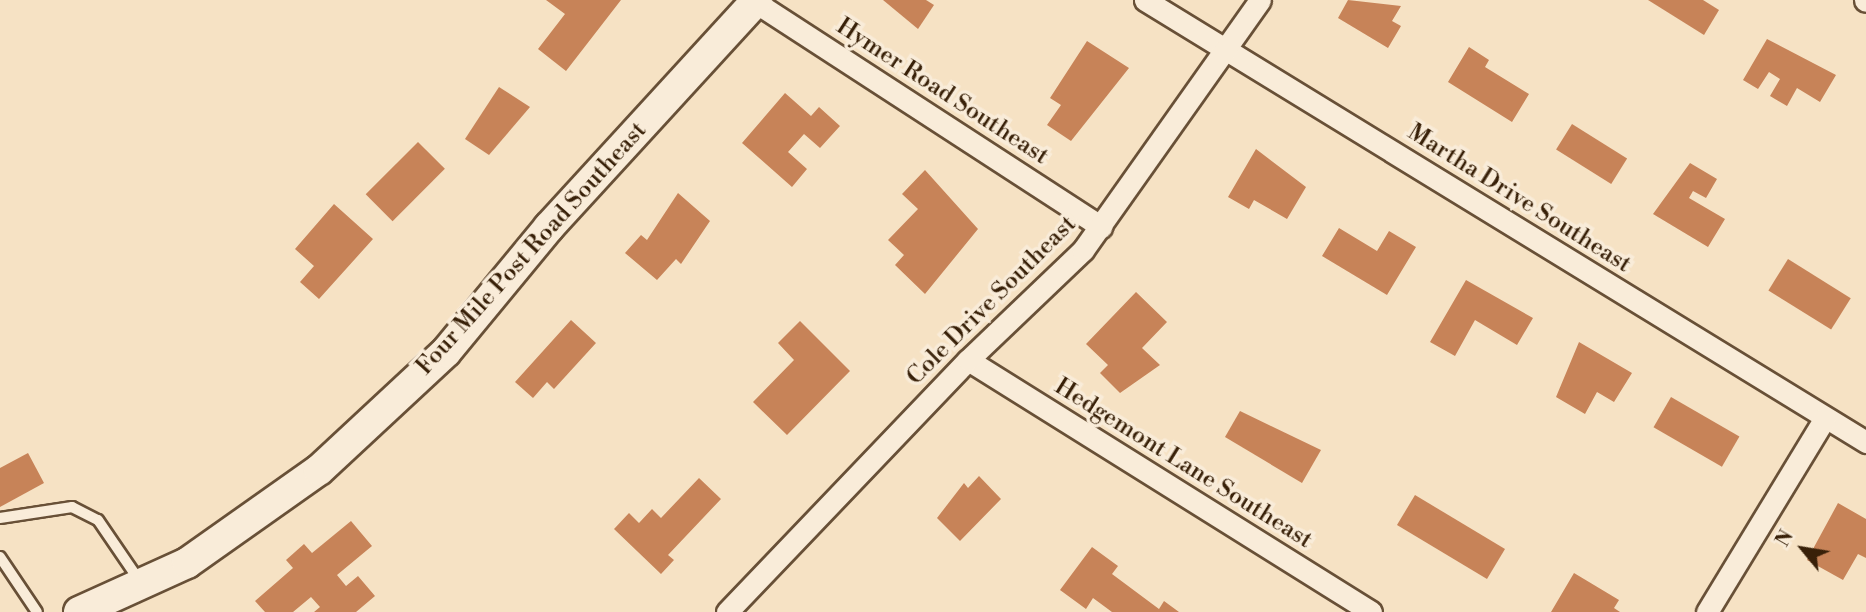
<!DOCTYPE html>
<style>
body{margin:0}
#map{position:relative;width:1866px;height:612px;overflow:hidden;background:#f6e2c4;font-family:"Libre Bodoni",serif}
div>[style]{position:absolute}
[style*='--x']{left:calc(var(--x)*1px);top:calc(var(--y)*1px);width:calc(var(--w)*1px);rotate:calc(var(--a)*1deg)}
.building>*{inset:0;background:#c78358;transform-origin:0 0}
.roads{filter:drop-shadow(2px 0 #685037) drop-shadow(-2px 0 #685037) drop-shadow(0 2px #685037) drop-shadow(0 -2px #685037)}
.service>*{height:10px;margin:-5px;padding:0 5px;transform-origin:5px;border-radius:5px;background:#f9ecd9}
.minor>*{height:21px;margin:-10.5px;padding:0 10.5px;transform-origin:10.5px;border-radius:10.5px;background:#f9ecd9}
.secondary>*{height:30px;margin:-15px;padding:0 15px;transform-origin:15px;border-radius:15px;background:#f9ecd9}
span{translate:-50% -50%;white-space:nowrap;text-align:center;line-height:1.15;-webkit-text-stroke:7px #f9ecd9;paint-order:stroke}
.street-label{font-size:24px;color:#382008}
.north{position:absolute;left:1768px;top:514px;width:70px;height:70px;-webkit-text-stroke:5px #f9ecd9;paint-order:stroke;rotate:300deg;font-size:19px;font-weight:700;line-height:28px;text-align:center;color:#382008}
.north::after{content:'';display:block;margin:auto;width:24px;height:32px;background:#382008;clip-path:polygon(50% 0,100% 100%,50% 72%,0 100%)}
</style>
<div id="map">
<div class="building">
<i style="clip-path:polygon(546px 0,621px 0,566px 71px,538px 49px,565px 14px)"></i>
<i style="clip-path:polygon(883px 0,926px 0,934px 5px,918px 29px)"></i>
<i style="clip-path:polygon(1348px 0,1401px 6px,1392px 21px,1401px 26px,1388px 48px,1338px 18px)"></i>
<i style="clip-path:polygon(1648px 0,1703px 0,1719px 10px,1704px 35px)"></i>
<i style="clip-path:polygon(1767px 39px,1836px 75px,1820px 102px,1797px 88px,1787px 106px,1770px 96px,1780px 79px,1769px 72px,1758px 89px,1743px 80px)"></i>
<i style="clip-path:polygon(1087px 41px,1129px 68px,1071px 141px,1047px 125px,1061px 105px,1050px 98px)"></i>
<i style="clip-path:polygon(1469px 47px,1489px 60px,1485px 67px,1529px 94px,1512px 122px,1448px 82px)"></i>
<i style="clip-path:polygon(499px 87px,530px 107px,489px 155px,465px 139px)"></i>
<i style="clip-path:polygon(785px 93px,811px 116px,819px 107px,840px 126px,820px 148px,804px 134px,788px 152px,807px 169px,792px 187px,742px 143px)"></i>
<i style="left:1572px;top:124px;width:65px;height:30px;rotate:32deg"></i>
<i style="left:418px;top:142px;width:38px;height:74px;rotate:45deg"></i>
<i style="clip-path:polygon(1256px 149px,1306px 187px,1287px 219px,1254px 200px,1249px 209px,1228px 197px)"></i>
<i style="clip-path:polygon(1690px 163px,1717px 179px,1706px 198px,1693px 191px,1689px 198px,1725px 219px,1708px 247px,1653px 214px)"></i>
<i style="clip-path:polygon(925px 170px,978px 229px,925px 294px,895px 265px,904px 255px,888px 240px,918px 209px,902px 194px)"></i>
<i style="clip-path:polygon(678px 193px,710px 221px,681px 264px,676px 259px,657px 280px,625px 253px,641px 235px,647px 240px)"></i>
<i style="clip-path:polygon(334px 204px,373px 239px,319px 299px,300px 282px,314px 266px,295px 249px)"></i>
<i style="clip-path:polygon(1339px 228px,1377px 251px,1389px 231px,1416px 247px,1387px 295px,1322px 256px)"></i>
<i style="left:1788px;top:259px;width:74px;height:37px;rotate:32deg"></i>
<i style="clip-path:polygon(1466px 280px,1533px 318px,1517px 345px,1475px 320px,1455px 356px,1430px 342px)"></i>
<i style="clip-path:polygon(1136px 292px,1167px 322px,1142px 348px,1160px 365px,1120px 393px,1100px 373px,1108px 365px,1086px 344px)"></i>
<i style="clip-path:polygon(571px 320px,596px 343px,554px 389px,547px 382px,533px 398px,515px 382px)"></i>
<i style="clip-path:polygon(800px 321px,850px 371px,787px 435px,753px 402px,794px 360px,778px 343px)"></i>
<i style="clip-path:polygon(1579px 342px,1632px 373px,1614px 402px,1597px 392px,1585px 414px,1556px 397px)"></i>
<i style="left:1671px;top:397px;width:79px;height:35px;rotate:30deg"></i>
<i style="clip-path:polygon(1240px 411px,1321px 450px,1302px 483px,1225px 437px)"></i>
<i style="clip-path:polygon(28px 453px,44px 483px,0 507px,0 468px)"></i>
<i style="clip-path:polygon(979px 476px,1001px 499px,960px 541px,937px 518px,964px 483px,968px 488px)"></i>
<i style="clip-path:polygon(699px 478px,721px 499px,668px 555px,674px 560px,661px 574px,614px 529px,629px 513px,639px 523px,652px 509px,661px 518px)"></i>
<i style="left:1415px;top:495px;width:105px;height:35px;rotate:31deg"></i>
<i style="clip-path:polygon(1838px 503px,1866px 519px,1866px 558px,1858px 554px,1843px 580px,1807px 560px)"></i>
<i style="clip-path:polygon(351px 521px,372px 546px,337px 575px,346px 586px,358px 576px,375px 596px,356px 612px,314px 612px,320px 607px,311px 597px,293px 612px,265px 612px,255px 601px,293px 568px,286px 560px,304px 544px,312px 553px)"></i>
<i style="clip-path:polygon(1092px 547px,1118px 566px,1112px 574px,1159px 609px,1164px 601px,1179px 612px,1112px 612px,1093px 598px,1086px 609px,1060px 590px)"></i>
<i style="clip-path:polygon(1574px 573px,1619px 600px,1614px 608px,1620px 612px,1551px 612px)"></i>
</div>
<div class="roads">
<div class="service">
<i style="--x:0;--y:518;--w:73;--a:-8.7"></i>
<i style="--x:72;--y:507;--w:29;--a:27"></i>
<i style="--x:98;--y:520;--w:76;--a:55.7"></i>
<i style="--x:0;--y:557;--w:66;--a:56.1"></i>
</div>
<div class="minor">
<i style="--x:1145;--y:0;--w:846;--a:31.51"></i>
<i style="--x:1865;--y:0;--w:1;--a:45"></i>
<i style="--x:755;--y:2;--w:413;--a:33"></i>
<i style="--x:968;--y:360;--w:475;--a:32"></i>
<i style="--x:727;--y:612;--w:349;--a:-46.3"></i>
<i style="--x:968;--y:360;--w:159;--a:-43.7"></i>
<i style="--x:1083;--y:250;--w:306;--a:-54.7"></i>
<i style="--x:1707;--y:612;--w:227;--a:-58.7"></i>
</div>
<div class="secondary">
<i style="--x:79;--y:612;--w:119;--a:-24.4"></i>
<i style="--x:187;--y:563;--w:161;--a:-35.2"></i>
<i style="--x:319;--y:470;--w:173;--a:-42.9"></i>
<i style="--x:446;--y:352;--w:162;--a:-50.5"></i>
<i style="--x:549;--y:227;--w:308;--a:-47.5"></i>
</div>
</div>
<div class="street-label">
<span style="left:942px;top:92px;rotate:33deg">Hymer Road Southeast</span>
<span style="left:1519px;top:199px;rotate:32deg">Martha Drive Southeast</span>
<span style="left:532px;top:249px;rotate:-48deg">Four Mile Post Road Southeast</span>
<span style="left:992px;top:301px;rotate:-45deg">Cole Drive Southeast</span>
<span style="left:1183px;top:464px;rotate:32deg">Hedgemont Lane Southeast</span>
</div>
<div class="north">N</div>
</div>
